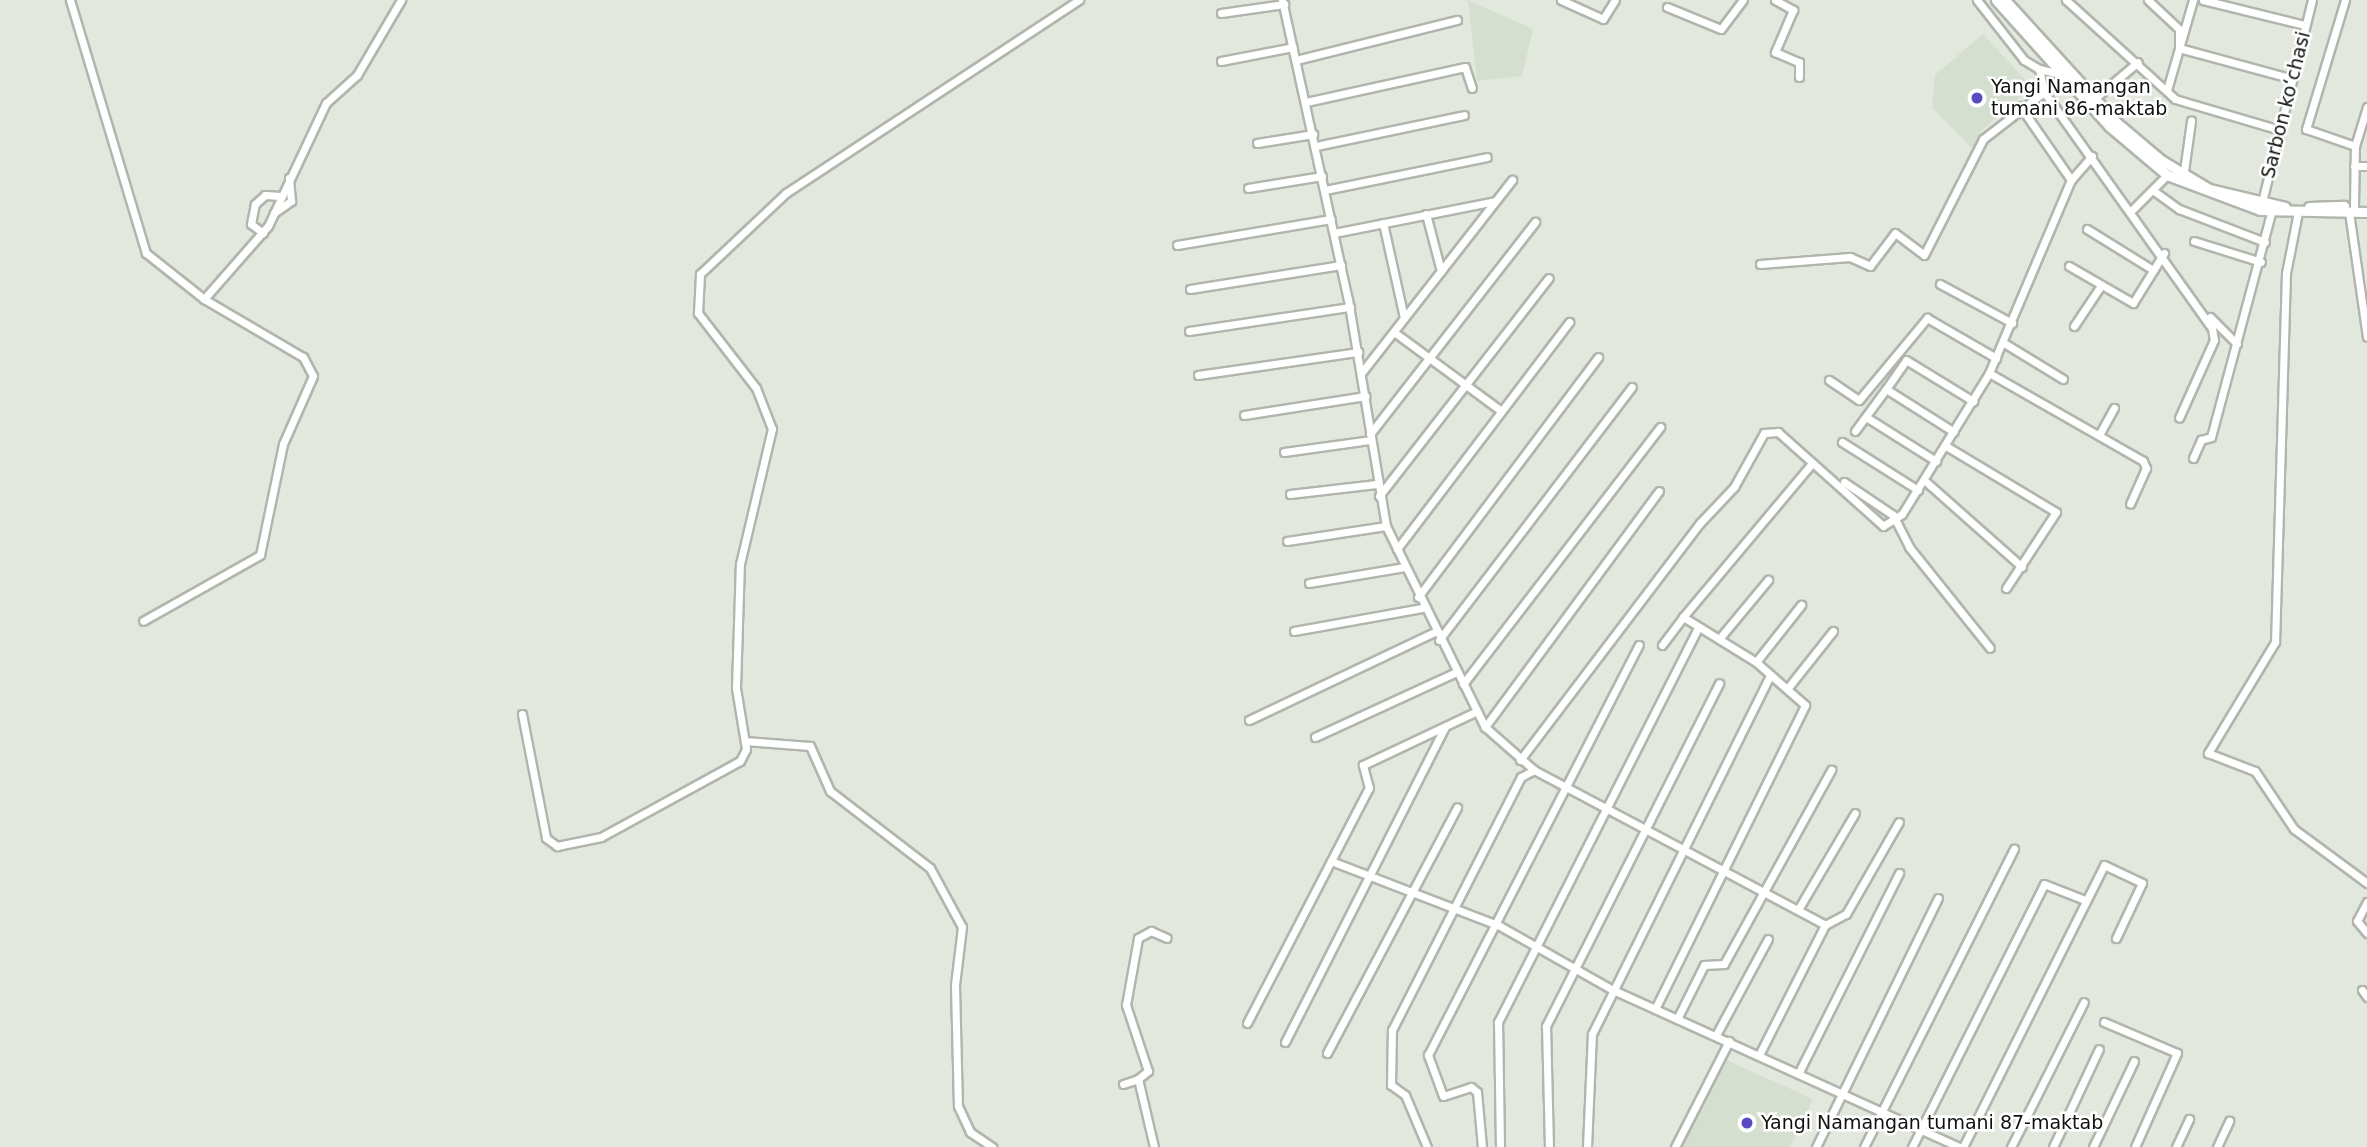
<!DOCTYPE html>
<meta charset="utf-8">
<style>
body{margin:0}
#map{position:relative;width:2367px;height:1147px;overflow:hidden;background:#e2e8de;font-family:"DejaVu Sans",sans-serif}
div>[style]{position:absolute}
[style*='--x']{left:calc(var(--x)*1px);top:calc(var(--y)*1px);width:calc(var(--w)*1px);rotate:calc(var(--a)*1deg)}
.built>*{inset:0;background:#d5dfcf}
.roads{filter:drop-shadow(2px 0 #b0b6ac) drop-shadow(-2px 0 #b0b6ac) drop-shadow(0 2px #b0b6ac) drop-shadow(0 -2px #b0b6ac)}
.minor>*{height:7px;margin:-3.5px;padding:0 3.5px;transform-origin:3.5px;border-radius:3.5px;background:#fff}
.major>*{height:9px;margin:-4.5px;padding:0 4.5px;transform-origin:4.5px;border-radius:4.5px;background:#fff}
.dots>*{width:19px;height:19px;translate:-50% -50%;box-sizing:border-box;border:4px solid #fff;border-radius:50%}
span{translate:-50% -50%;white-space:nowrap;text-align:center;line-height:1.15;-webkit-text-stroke:5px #fff;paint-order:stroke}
.poi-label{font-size:19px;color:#0f110e}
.left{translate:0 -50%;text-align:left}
.street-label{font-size:19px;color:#0f110e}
</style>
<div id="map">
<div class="built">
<i style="clip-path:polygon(1468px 0,1533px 29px,1522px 76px,1477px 81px)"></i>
<i style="clip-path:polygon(1983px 34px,2032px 87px,1981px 131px,1972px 148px,1932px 108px,1935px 75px)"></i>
<i style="clip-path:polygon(1724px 1059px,1813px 1099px,1790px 1147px,1681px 1147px)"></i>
</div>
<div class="roads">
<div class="minor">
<i style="--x:70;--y:0;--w:264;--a:73.3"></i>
<i style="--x:146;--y:253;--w:74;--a:38.4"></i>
<i style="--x:204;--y:299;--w:115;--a:30.4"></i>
<i style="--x:303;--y:357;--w:21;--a:62"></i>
<i style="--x:313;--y:376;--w:74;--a:113.8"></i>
<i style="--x:283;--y:444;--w:113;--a:101.7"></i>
<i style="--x:260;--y:555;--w:134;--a:150.6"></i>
<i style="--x:1282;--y:0;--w:306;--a:77.6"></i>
<i style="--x:1348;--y:299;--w:230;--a:80.5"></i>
<i style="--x:1386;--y:526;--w:224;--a:63.8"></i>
<i style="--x:1485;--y:727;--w:65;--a:41.3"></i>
<i style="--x:1534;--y:770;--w:330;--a:28"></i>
<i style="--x:1825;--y:925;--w:24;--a:-28"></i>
<i style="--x:1846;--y:914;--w:106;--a:-60.1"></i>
<i style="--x:1561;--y:0;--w:46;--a:24.3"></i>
<i style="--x:1603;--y:19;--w:22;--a:-58"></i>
<i style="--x:1775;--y:0;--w:21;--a:29"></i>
<i style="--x:1793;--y:10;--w:46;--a:113.2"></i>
<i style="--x:1775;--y:52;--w:26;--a:23"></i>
<i style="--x:1799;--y:62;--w:15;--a:90"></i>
<i style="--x:1977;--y:0;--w:76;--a:51.9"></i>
<i style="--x:2024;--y:60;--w:17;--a:31"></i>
<i style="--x:2039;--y:69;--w:24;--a:78"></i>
<i style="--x:2066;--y:0;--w:147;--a:42.2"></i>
<i style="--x:2175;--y:99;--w:109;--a:16.4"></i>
<i style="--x:2148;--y:0;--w:42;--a:43.1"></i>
<i style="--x:2179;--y:29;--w:19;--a:90"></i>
<i style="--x:2179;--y:48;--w:118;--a:15.2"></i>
<i style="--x:2203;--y:0;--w:105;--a:13.8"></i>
<i style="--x:2345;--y:0;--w:135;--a:106.8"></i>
<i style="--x:2306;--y:129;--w:52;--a:19.1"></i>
<i style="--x:1667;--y:7;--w:58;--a:22.2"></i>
<i style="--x:1721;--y:29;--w:36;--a:-53"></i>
<i style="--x:1221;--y:13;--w:64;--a:-8.1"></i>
<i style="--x:1296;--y:60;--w:166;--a:-14"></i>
<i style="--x:1221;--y:61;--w:73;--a:-11"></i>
<i style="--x:2039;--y:69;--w:26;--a:13"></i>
<i style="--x:2167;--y:90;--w:94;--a:-73.9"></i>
<i style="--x:2044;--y:92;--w:290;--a:54.6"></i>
<i style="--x:2212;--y:328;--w:12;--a:81"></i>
<i style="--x:2214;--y:340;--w:85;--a:114.2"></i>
<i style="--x:2094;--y:99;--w:57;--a:-40.1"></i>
<i style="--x:1306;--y:102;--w:163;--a:-12.4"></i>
<i style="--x:1465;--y:67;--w:22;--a:72"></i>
<i style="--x:2020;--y:106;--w:90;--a:55.4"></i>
<i style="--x:1257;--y:143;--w:57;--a:-9.1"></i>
<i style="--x:1316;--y:146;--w:151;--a:-11.8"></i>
<i style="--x:2354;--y:166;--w:13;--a:0"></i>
<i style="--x:2183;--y:178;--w:58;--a:-82"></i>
<i style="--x:1248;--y:188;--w:75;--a:-9.2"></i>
<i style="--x:1325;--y:190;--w:165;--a:-11.5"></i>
<i style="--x:2154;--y:191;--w:31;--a:36"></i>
<i style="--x:2179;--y:209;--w:92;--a:21"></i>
<i style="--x:2261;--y:206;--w:212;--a:-76.1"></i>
<i style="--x:2354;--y:207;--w:61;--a:-89.1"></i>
<i style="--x:2355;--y:146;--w:41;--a:-72.9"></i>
<i style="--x:2133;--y:209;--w:48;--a:-45"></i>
<i style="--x:2298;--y:212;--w:62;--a:101.1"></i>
<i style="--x:2286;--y:273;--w:369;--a:91.7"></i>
<i style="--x:2275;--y:642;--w:130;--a:121.1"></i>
<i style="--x:2208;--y:753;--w:50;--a:21"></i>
<i style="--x:2255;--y:771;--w:70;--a:56.1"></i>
<i style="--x:2294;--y:829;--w:91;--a:36.5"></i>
<i style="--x:2349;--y:212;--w:126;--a:81.8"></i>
<i style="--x:274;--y:213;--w:21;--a:-35"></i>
<i style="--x:291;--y:201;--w:23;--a:-95"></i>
<i style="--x:1426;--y:214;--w:59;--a:75.3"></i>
<i style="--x:1383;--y:223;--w:97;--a:77.5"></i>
<i style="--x:2087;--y:229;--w:78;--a:31.8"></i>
<i style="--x:263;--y:233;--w:15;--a:-143"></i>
<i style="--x:251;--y:224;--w:20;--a:-79"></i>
<i style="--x:255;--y:204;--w:13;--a:-42"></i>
<i style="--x:265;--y:195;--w:16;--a:4"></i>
<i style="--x:1334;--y:233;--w:164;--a:-11.2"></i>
<i style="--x:2194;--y:241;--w:70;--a:17.4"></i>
<i style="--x:1177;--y:245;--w:156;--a:-9.6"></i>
<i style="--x:1760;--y:264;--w:90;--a:-4.4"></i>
<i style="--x:1850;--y:257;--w:22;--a:24"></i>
<i style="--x:1870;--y:266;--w:41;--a:-52.9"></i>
<i style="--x:1895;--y:233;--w:36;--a:37"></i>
<i style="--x:1924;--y:255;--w:130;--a:-63"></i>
<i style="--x:1983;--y:139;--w:77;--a:-37.6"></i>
<i style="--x:2069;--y:266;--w:74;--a:30"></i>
<i style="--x:2133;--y:303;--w:59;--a:-58.2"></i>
<i style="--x:1940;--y:284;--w:82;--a:28.4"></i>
<i style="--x:1190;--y:289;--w:153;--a:-9"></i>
<i style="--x:204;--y:299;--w:97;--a:-48.8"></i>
<i style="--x:268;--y:226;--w:136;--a:-64.8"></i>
<i style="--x:326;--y:103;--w:42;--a:-42.1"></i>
<i style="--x:357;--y:75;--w:87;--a:-59.6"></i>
<i style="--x:2210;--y:317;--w:38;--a:45"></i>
<i style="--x:2074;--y:326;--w:47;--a:-56.3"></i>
<i style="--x:1189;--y:331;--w:163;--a:-8.5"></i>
<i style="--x:1394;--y:332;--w:133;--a:36.4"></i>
<i style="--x:2004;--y:343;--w:69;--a:31.4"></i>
<i style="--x:1362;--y:372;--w:244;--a:-52"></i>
<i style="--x:1989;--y:373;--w:177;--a:29.7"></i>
<i style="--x:2143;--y:461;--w:8;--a:67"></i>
<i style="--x:2146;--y:468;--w:39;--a:114"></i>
<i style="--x:1198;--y:375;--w:162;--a:-8.2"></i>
<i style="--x:1829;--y:380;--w:36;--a:34"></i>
<i style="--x:1859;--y:400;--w:107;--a:-50.3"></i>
<i style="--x:1927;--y:318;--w:80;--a:30.1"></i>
<i style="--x:1886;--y:389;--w:35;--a:-55"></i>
<i style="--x:1906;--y:360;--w:79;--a:31.5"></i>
<i style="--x:1244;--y:415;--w:123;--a:-8.9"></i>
<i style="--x:1866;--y:417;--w:83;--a:32.2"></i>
<i style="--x:1855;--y:431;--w:52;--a:-53.6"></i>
<i style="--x:1886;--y:389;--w:80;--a:32.3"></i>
<i style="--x:1370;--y:434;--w:269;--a:-52.1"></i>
<i style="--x:2099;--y:435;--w:31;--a:-61"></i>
<i style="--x:1842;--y:442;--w:90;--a:32.3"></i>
<i style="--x:1946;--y:446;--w:128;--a:31"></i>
<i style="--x:2056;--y:512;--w:91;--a:123.3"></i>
<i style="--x:1284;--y:452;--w:88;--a:-7.9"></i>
<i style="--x:2193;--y:458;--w:20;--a:-66"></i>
<i style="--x:2201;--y:440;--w:10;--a:-17"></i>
<i style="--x:2211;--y:437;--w:239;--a:-75"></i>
<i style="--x:1924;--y:480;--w:131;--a:41.6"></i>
<i style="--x:1844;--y:482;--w:59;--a:34"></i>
<i style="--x:1893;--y:515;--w:36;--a:63"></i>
<i style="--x:1909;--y:547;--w:129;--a:51.3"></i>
<i style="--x:1290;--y:494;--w:87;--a:-6.6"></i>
<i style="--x:1379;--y:496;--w:276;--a:-52.1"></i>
<i style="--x:1287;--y:541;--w:100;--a:-8.6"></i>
<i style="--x:1397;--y:549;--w:285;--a:-52.8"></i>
<i style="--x:1309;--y:583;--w:97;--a:-9.5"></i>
<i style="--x:1418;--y:597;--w:300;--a:-53.1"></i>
<i style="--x:1294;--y:631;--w:130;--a:-10.2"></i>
<i style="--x:1719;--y:639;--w:77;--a:-50.3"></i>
<i style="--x:1439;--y:640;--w:318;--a:-52.7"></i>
<i style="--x:1662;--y:645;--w:35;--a:-53"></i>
<i style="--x:1756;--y:662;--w:73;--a:-51.7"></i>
<i style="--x:1463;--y:684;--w:324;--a:-52.5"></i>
<i style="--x:1787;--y:689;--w:74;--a:-51.6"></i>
<i style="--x:522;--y:714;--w:126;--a:79"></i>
<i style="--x:546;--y:838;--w:14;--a:36"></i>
<i style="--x:557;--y:846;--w:45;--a:-11.6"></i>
<i style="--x:601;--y:837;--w:158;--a:-28.7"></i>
<i style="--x:740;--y:761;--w:13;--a:-63"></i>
<i style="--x:746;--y:749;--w:62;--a:-99.3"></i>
<i style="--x:736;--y:688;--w:124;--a:-88.2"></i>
<i style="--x:740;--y:564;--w:139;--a:-76.7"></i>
<i style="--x:772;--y:429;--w:44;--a:-111.3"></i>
<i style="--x:756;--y:388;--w:95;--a:-127.7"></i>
<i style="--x:698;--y:313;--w:39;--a:-87"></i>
<i style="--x:700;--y:274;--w:118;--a:-43.3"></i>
<i style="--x:786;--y:193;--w:351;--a:-33.4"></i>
<i style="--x:1249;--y:720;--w:205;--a:-25.4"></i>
<i style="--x:1485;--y:727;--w:293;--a:-53.6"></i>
<i style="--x:1315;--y:737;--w:155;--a:-24.7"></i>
<i style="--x:745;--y:741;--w:65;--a:4.4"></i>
<i style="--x:810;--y:746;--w:49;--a:66"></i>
<i style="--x:830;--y:791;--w:126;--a:37.6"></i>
<i style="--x:930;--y:868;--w:67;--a:61.5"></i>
<i style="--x:962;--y:927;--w:58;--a:96.9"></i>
<i style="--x:955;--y:985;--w:121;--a:88.6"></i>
<i style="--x:958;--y:1106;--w:29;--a:65"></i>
<i style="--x:970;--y:1132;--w:27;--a:34"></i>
<i style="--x:1520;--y:760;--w:298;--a:-52.8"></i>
<i style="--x:1700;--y:523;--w:50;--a:-46.6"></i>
<i style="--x:1734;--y:487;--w:62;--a:-60.9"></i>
<i style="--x:1764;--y:433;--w:14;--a:-4"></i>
<i style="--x:1778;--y:432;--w:141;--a:41.8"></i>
<i style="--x:1883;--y:526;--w:22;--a:-32"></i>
<i style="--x:1902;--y:514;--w:166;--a:-58.3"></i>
<i style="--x:1989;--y:373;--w:210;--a:-67"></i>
<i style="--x:2071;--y:180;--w:32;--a:-49"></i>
<i style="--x:1331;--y:861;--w:179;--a:21"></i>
<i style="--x:1498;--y:925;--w:132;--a:29.5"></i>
<i style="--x:1613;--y:990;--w:380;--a:24.4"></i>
<i style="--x:2367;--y:902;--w:21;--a:118"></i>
<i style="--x:2357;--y:921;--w:16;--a:50"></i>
<i style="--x:1799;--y:908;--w:110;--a:-59.5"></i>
<i style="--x:2362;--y:990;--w:9;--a:54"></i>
<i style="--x:1655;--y:1009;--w:339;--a:-63.7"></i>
<i style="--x:1805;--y:705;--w:65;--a:-138.7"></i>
<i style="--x:1756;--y:662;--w:86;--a:-148.3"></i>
<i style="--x:1683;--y:617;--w:201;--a:-50"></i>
<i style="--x:1677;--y:1019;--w:60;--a:-63.4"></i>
<i style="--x:1704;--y:965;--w:20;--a:-3"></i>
<i style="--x:1724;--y:964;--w:222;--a:-61.1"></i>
<i style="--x:2104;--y:1022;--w:79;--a:23"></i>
<i style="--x:2177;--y:1053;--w:103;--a:114.1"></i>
<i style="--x:1247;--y:1023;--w:265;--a:-62.6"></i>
<i style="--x:1369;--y:788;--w:24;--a:-105"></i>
<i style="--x:1363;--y:765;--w:126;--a:-25.3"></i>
<i style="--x:1716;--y:1035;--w:109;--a:-61.6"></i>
<i style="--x:1285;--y:1042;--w:354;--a:-63.1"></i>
<i style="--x:1327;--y:1053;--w:278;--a:-62.1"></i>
<i style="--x:1760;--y:1053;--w:144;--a:-63.1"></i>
<i style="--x:1799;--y:1072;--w:223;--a:-63.3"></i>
<i style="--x:1123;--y:1084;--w:16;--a:-18"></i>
<i style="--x:1154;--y:1147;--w:70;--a:-103.2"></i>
<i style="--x:1138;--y:1079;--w:13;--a:-39"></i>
<i style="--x:1148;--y:1071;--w:70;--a:-108.4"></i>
<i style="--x:1126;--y:1005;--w:68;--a:-79.8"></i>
<i style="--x:1138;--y:938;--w:15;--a:-28"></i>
<i style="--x:1151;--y:931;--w:17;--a:24"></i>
<i style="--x:1427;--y:1147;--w:56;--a:-112.9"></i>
<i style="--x:1405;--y:1095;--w:17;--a:-144"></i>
<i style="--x:1391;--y:1085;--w:55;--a:-89"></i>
<i style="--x:1392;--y:1030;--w:284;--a:-63"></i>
<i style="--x:1521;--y:777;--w:15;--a:-28"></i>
<i style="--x:1482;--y:1147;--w:55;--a:-95.2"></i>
<i style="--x:1477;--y:1092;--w:8;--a:-140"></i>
<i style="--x:1471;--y:1087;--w:29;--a:162"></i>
<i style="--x:1443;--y:1096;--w:44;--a:-110.1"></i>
<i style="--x:1428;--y:1055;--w:461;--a:-62.8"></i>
<i style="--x:1500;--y:1147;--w:125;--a:-90.9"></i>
<i style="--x:1498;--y:1022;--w:443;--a:-63.1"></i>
<i style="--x:1549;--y:1147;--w:121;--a:-91.4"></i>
<i style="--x:1546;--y:1026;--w:384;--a:-63.2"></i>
<i style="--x:1587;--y:1147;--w:113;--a:-87.5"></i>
<i style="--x:1592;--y:1034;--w:401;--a:-63.6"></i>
<i style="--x:1675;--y:1147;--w:119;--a:-63"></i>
<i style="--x:1816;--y:1147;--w:277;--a:-63.9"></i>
<i style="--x:1864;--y:1147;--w:334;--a:-63.3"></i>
<i style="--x:1912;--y:1147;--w:294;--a:-63.3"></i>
<i style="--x:2044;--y:884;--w:44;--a:21.3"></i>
<i style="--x:1963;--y:1147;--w:315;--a:-63.4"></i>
<i style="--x:2104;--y:865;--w:42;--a:25.3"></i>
<i style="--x:2142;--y:883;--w:61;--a:115.3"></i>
<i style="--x:2011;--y:1147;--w:162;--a:-63.3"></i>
<i style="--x:2053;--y:1147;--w:108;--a:-64.9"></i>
<i style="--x:2093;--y:1147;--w:95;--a:-64.5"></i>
<i style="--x:2176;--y:1147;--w:31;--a:-65"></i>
<i style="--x:2217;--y:1147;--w:29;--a:-65"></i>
</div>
<div class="major">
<i style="--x:1996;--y:0;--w:169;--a:48.1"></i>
<i style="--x:2109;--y:126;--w:76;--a:40.2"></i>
<i style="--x:2167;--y:175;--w:99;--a:20.6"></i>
<i style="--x:2260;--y:210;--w:107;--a:1.1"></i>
<i style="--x:2005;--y:0;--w:166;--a:47.7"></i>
<i style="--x:2117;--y:123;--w:57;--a:40.1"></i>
<i style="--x:2161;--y:160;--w:56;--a:31.1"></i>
<i style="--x:2209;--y:189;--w:78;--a:13.3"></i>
<i style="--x:2309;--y:207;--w:35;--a:-2"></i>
</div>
</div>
<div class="dots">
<i style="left:1977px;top:98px;background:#5b4bc3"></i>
<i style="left:1747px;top:1123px;background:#5b4bc3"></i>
</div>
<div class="poi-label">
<span class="left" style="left:1991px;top:98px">Yangi Namangan<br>tumani 86-maktab</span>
<span class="left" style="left:1761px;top:1123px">Yangi Namangan tumani 87-maktab</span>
</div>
<div class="street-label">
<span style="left:2286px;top:105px;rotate:-76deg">Sarbon koʻchasi</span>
</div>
</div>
